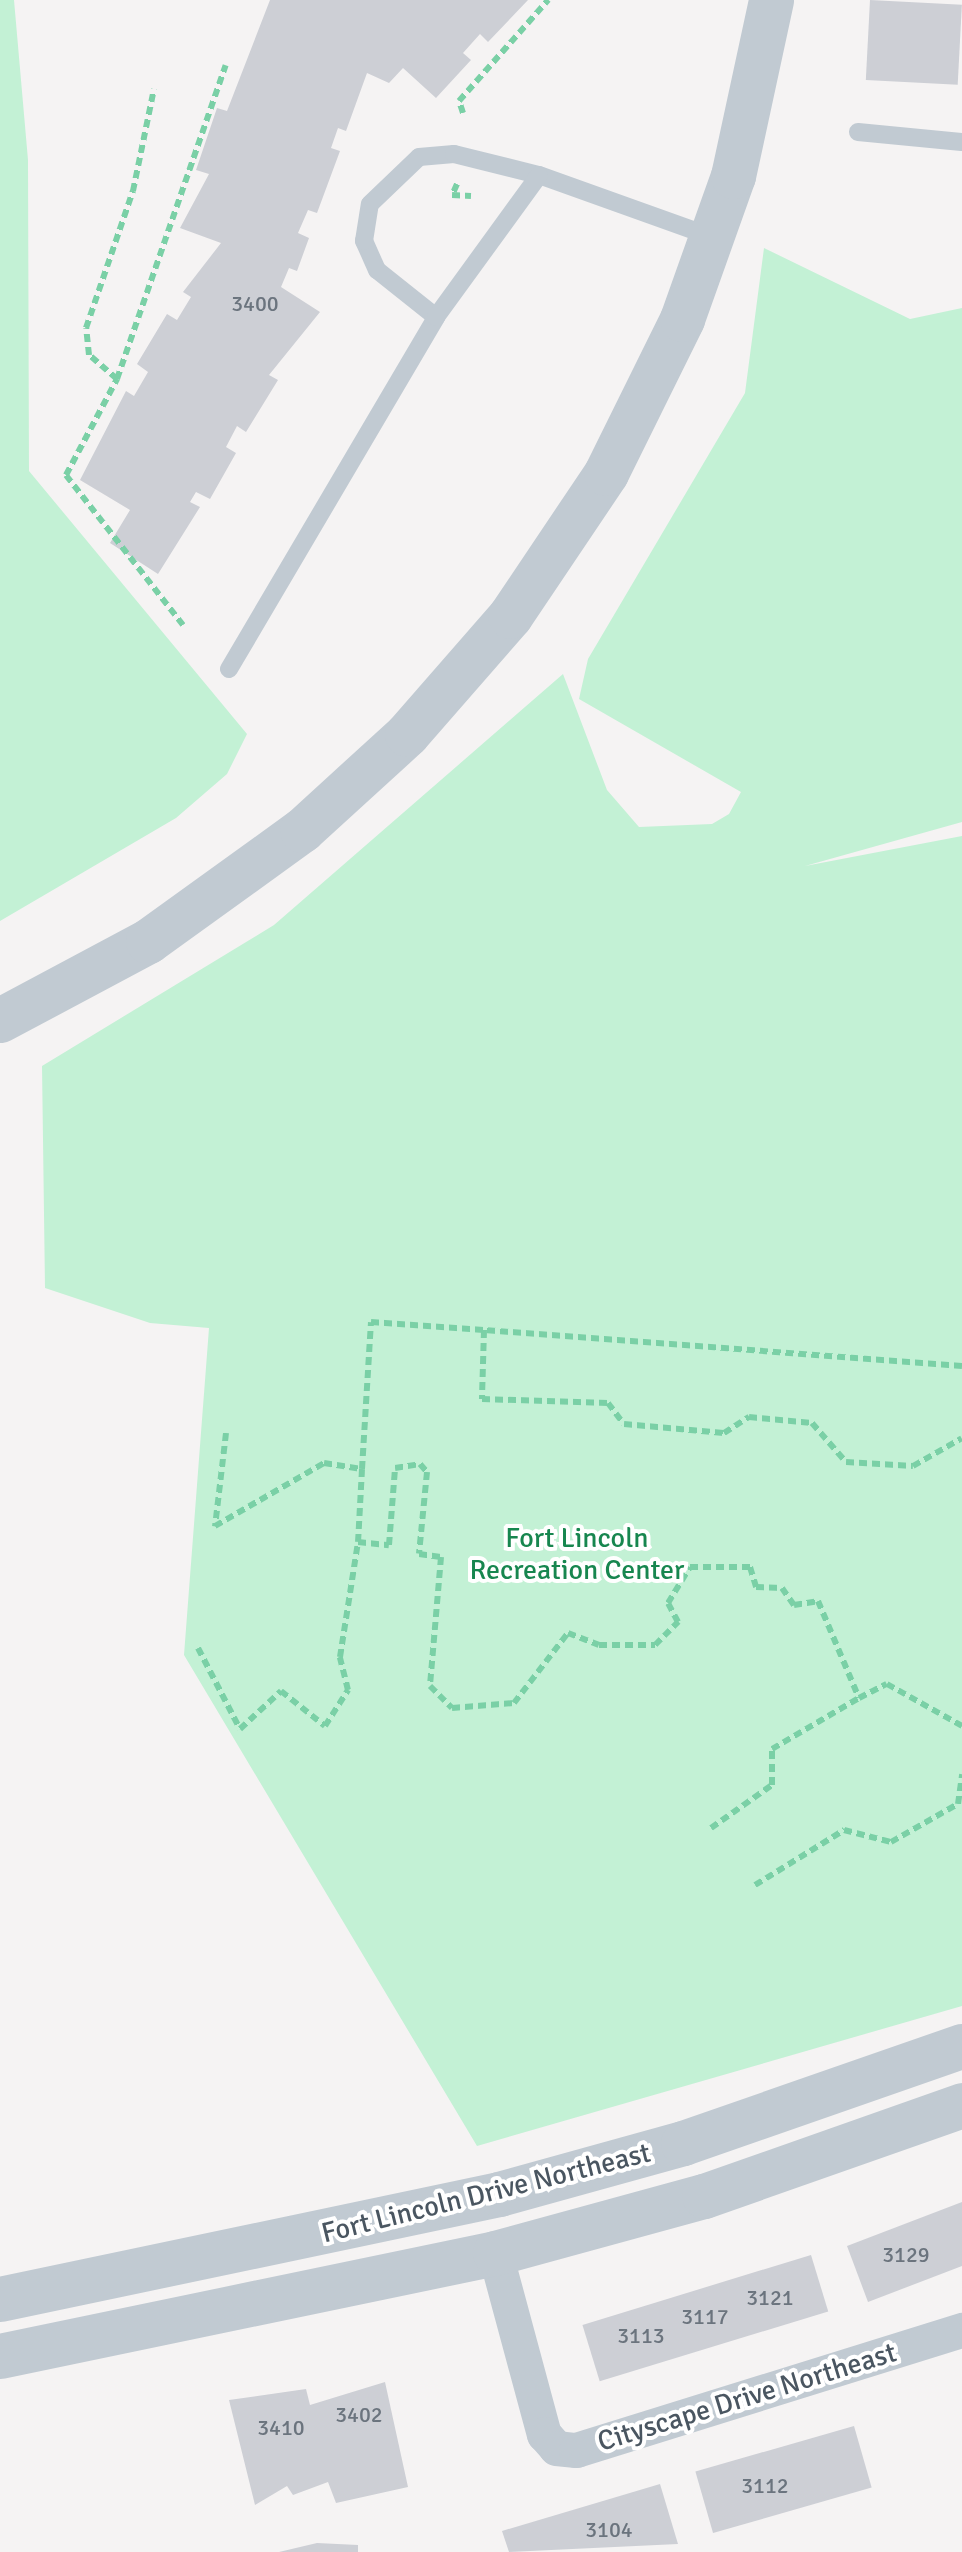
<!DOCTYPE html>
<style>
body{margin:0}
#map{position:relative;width:962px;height:2552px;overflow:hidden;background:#f5f3f3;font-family:Signika,sans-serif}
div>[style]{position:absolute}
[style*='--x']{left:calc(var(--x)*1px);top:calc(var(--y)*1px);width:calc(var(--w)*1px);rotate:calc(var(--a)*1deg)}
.green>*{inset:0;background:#c3f1d5}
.building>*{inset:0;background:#cdcfd5;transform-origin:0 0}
.path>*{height:6px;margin-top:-3px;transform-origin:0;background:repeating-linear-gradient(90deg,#7ad0a6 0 8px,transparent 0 13px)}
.service>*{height:18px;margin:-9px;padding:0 9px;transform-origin:9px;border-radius:9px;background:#c1cad2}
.minor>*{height:35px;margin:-17.5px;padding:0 17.5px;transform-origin:17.5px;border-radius:17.5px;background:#c1cad2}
.tertiary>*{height:45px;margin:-22.5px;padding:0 22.5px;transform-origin:22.5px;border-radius:22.5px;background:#c1cad2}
span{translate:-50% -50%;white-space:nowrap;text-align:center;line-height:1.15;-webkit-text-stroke:8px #fff;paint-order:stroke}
.number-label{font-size:22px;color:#6b747e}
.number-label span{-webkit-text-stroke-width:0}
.park-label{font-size:28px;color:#17864f}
.street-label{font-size:28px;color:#4a5661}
</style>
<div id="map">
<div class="green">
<i style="clip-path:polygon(0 0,14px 0,28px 160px,29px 471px,247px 734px,227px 774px,176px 818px,0 921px)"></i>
<i style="clip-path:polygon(764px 248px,910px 319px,962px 308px,962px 822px,805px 866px,962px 836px,962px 2006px,477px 2146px,184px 1655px,209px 1328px,150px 1323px,45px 1288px,42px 1066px,274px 925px,563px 674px,607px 790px,639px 827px,712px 824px,729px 814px,741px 792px,579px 699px,588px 659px,745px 393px)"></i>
</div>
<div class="building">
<i style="clip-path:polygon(270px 0,528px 0,488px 42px,480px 34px,463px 53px,471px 60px,436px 98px,403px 68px,389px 83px,367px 73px,346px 131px,338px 128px,331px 148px,340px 151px,317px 213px,308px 210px,298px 233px,309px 238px,297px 271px,289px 268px,281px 287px,320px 312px,269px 375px,278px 380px,246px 432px,237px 426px,226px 447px,236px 453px,210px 499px,196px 492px,190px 502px,200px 507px,158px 574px,110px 543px,130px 510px,80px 480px,126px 391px,134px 396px,148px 372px,137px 364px,167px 314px,177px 320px,191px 297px,183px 292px,221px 243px,180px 228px,209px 174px,196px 170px,217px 108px,227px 111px)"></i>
<i style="left:870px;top:0;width:92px;height:80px;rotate:3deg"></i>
<i style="clip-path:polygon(962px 2202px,962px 2266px,868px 2302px,847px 2246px)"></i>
<i style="left:811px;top:2255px;width:59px;height:239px;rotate:73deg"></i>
<i style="clip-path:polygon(385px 2382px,408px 2487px,336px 2503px,328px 2482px,293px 2495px,287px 2486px,255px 2505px,229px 2400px,306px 2389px,310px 2405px)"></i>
<i style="left:854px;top:2426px;width:64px;height:165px;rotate:74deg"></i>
<i style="clip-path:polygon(660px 2484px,678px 2544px,509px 2552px,502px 2531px)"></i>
<i style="clip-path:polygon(317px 2543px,358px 2545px,358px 2552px,279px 2552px)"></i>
</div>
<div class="path">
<i style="--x:463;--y:113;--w:13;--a:-108"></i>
<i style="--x:459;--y:101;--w:135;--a:-48.6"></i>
<i style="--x:457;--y:184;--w:12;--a:114"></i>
<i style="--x:452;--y:195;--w:19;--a:3"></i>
<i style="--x:117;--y:379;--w:37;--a:-139"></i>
<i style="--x:89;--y:355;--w:27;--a:-96"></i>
<i style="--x:86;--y:328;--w:145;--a:-71.1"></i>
<i style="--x:133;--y:191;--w:104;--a:-78.4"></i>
<i style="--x:183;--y:625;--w:190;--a:-128"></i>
<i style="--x:66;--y:475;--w:109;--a:-62"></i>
<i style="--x:117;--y:379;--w:332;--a:-70.9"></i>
<i style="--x:962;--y:1366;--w:479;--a:-175.7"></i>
<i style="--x:484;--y:1330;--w:69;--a:91.7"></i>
<i style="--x:482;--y:1399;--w:126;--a:1.8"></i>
<i style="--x:608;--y:1403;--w:26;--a:53"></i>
<i style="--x:624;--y:1424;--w:100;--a:5.1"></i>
<i style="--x:724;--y:1433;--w:30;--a:-33"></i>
<i style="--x:749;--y:1417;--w:63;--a:5.4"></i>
<i style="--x:812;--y:1423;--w:52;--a:48.9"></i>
<i style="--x:846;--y:1462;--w:67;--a:3.4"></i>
<i style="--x:913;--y:1466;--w:56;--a:-29.7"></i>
<i style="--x:226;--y:1433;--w:94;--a:96.7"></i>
<i style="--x:215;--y:1526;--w:126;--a:-30"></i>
<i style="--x:324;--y:1463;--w:38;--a:9"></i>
<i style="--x:362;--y:1469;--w:73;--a:93.1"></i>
<i style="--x:358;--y:1542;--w:31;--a:6"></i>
<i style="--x:389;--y:1545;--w:77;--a:-85.5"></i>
<i style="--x:395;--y:1468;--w:25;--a:-9"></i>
<i style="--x:420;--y:1464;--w:11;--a:49"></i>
<i style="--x:427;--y:1472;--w:82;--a:95.6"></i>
<i style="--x:419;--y:1554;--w:22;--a:8"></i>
<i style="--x:441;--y:1557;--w:129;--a:94.9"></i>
<i style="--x:430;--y:1686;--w:31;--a:45"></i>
<i style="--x:452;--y:1708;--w:62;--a:-4.6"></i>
<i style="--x:514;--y:1703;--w:88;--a:-52.4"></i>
<i style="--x:568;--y:1633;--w:33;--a:21"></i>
<i style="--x:599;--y:1645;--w:56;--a:0"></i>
<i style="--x:655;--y:1645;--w:33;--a:-45"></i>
<i style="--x:678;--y:1622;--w:21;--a:-118"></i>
<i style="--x:668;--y:1603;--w:42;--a:-58.6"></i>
<i style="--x:690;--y:1567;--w:60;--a:0"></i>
<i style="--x:750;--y:1567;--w:21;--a:73"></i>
<i style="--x:756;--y:1587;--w:26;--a:2"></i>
<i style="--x:782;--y:1588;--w:21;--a:55"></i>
<i style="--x:794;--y:1605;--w:24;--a:-9"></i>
<i style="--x:818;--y:1601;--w:105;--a:67.1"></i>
<i style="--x:859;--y:1698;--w:31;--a:-27"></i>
<i style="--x:887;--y:1684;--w:86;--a:29.2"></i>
<i style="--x:362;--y:1469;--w:147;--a:-86.5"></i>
<i style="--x:371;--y:1322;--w:113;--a:4"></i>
<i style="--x:198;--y:1648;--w:91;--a:62.6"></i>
<i style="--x:240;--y:1729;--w:56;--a:-42.8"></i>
<i style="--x:281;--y:1691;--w:56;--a:38.5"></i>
<i style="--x:325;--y:1726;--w:43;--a:-57.4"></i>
<i style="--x:348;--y:1690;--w:34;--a:-104"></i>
<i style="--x:340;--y:1657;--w:116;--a:-81.1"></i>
<i style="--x:711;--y:1828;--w:75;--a:-35.2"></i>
<i style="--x:772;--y:1785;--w:36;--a:-90"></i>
<i style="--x:772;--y:1749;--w:101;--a:-30.4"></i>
<i style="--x:755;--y:1885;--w:105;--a:-31.7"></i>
<i style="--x:844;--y:1830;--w:49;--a:14.3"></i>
<i style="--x:891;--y:1842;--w:77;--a:-29.6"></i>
<i style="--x:958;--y:1804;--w:30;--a:-82"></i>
</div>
<div class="service">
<i style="--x:858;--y:132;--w:104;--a:5.5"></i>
<i style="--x:436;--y:317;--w:75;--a:-141.5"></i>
<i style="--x:377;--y:270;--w:32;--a:-114"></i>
<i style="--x:364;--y:241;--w:37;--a:-81"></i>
<i style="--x:370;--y:204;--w:68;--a:-43.8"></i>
<i style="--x:419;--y:157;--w:35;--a:-5"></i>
<i style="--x:454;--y:154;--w:88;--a:13.9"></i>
<i style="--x:539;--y:175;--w:184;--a:19.7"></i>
<i style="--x:229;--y:669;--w:408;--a:-59.5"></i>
<i style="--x:436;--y:317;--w:175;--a:-54"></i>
</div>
<div class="minor">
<i style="--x:495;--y:2253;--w:188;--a:74.9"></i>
<i style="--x:544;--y:2434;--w:18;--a:49"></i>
<i style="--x:556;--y:2448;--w:20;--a:6"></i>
<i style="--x:576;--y:2450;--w:404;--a:-17.3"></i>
</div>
<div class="tertiary">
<i style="--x:0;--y:1020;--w:168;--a:-28.1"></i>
<i style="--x:148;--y:941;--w:190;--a:-35.8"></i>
<i style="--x:302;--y:830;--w:142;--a:-42.4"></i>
<i style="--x:407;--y:734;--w:157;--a:-48.9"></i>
<i style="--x:510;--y:616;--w:172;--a:-56.1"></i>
<i style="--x:606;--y:473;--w:172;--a:-63.7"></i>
<i style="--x:682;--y:319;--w:152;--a:-70.4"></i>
<i style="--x:733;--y:176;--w:180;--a:-77.8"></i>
<i style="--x:0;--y:2299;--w:510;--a:-11.88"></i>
<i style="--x:499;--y:2194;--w:191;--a:-15.5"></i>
<i style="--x:683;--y:2143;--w:295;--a:-19.2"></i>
<i style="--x:0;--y:2356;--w:506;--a:-11.75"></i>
<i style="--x:495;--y:2253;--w:217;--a:-15.3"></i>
<i style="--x:704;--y:2196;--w:274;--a:-19.4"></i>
</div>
<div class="number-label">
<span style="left:255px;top:304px">3400</span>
<span style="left:906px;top:2255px">3129</span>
<span style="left:770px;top:2298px">3121</span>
<span style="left:705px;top:2317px">3117</span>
<span style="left:641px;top:2336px">3113</span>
<span style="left:359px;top:2415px">3402</span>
<span style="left:281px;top:2428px">3410</span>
<span style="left:765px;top:2486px">3112</span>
<span style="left:609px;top:2530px">3104</span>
</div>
<div class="park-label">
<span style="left:577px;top:1554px">Fort Lincoln<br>Recreation Center</span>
</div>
<div class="street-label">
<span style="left:486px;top:2193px;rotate:-14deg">Fort Lincoln Drive Northeast</span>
<span style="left:747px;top:2397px;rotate:-17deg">Cityscape Drive Northeast</span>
</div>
</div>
